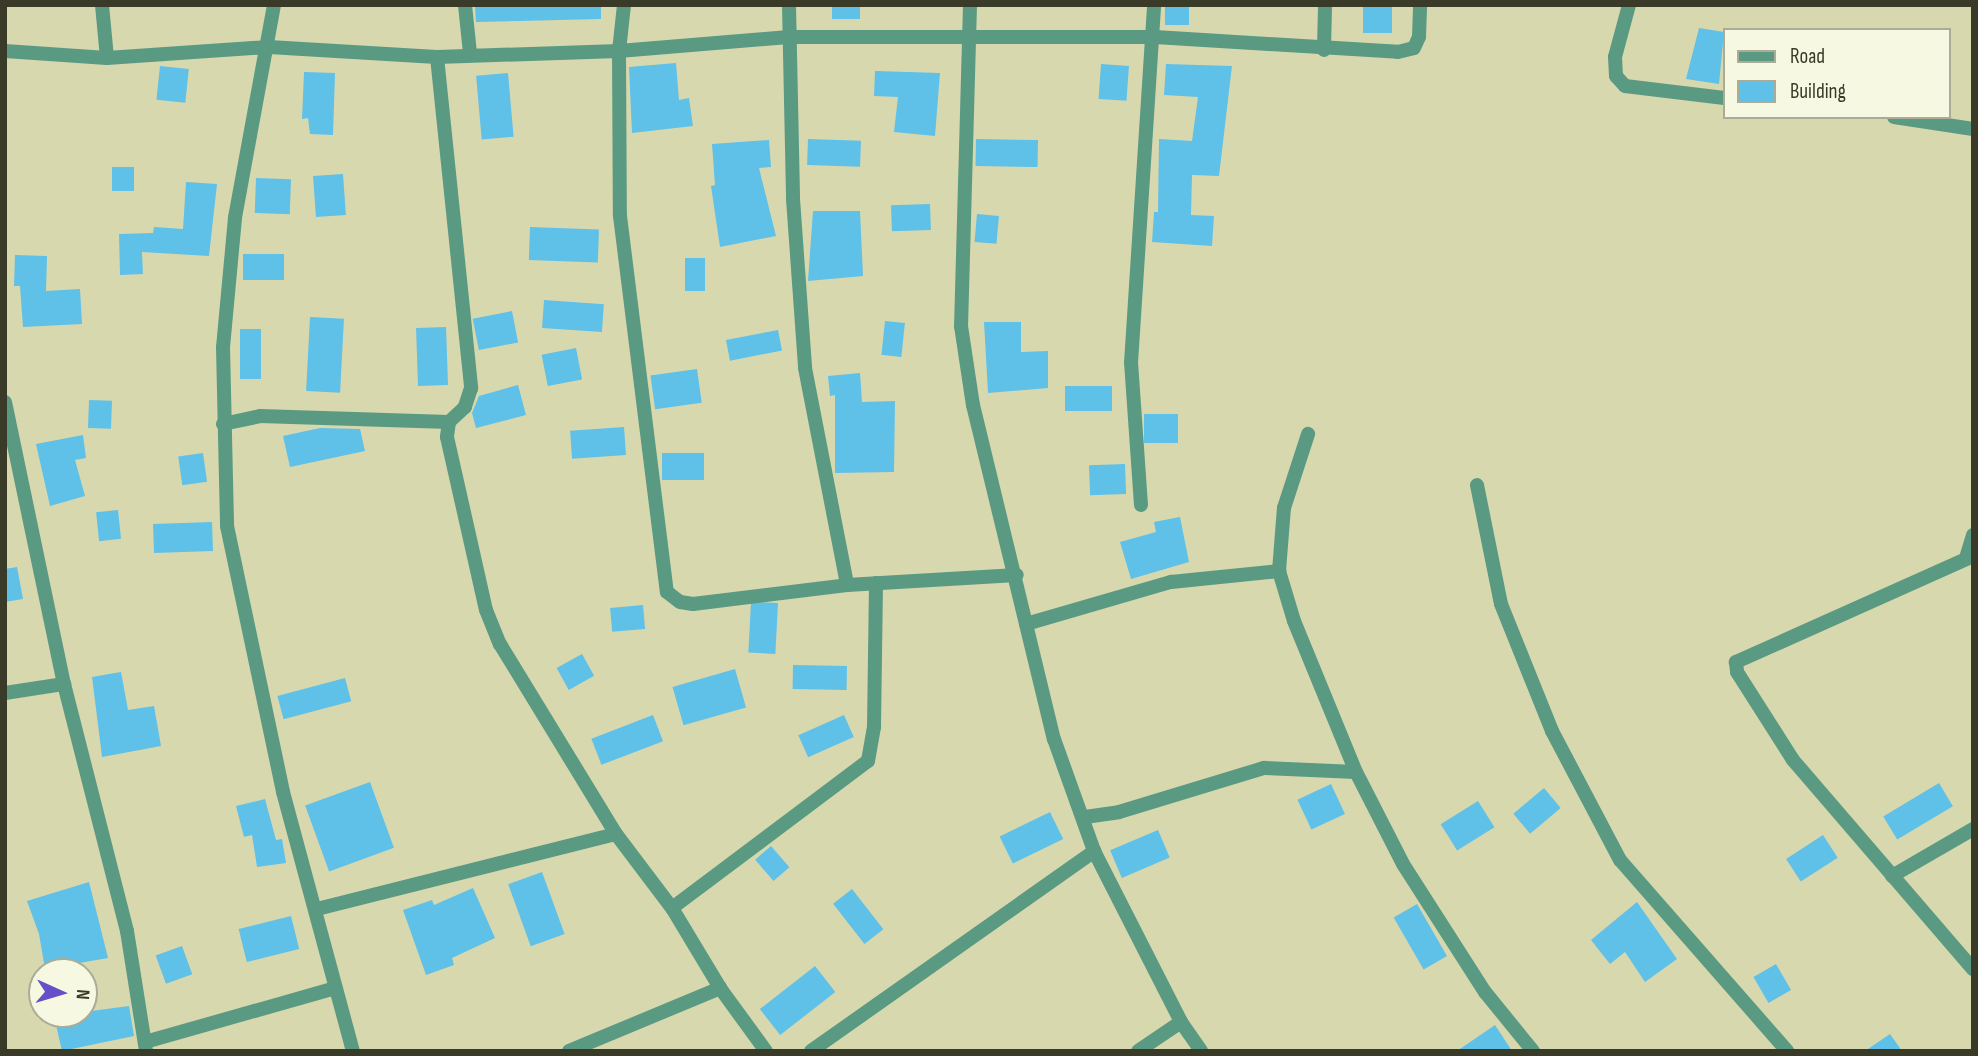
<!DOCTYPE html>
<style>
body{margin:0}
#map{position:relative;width:1978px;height:1056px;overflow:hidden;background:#d8d8ae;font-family:"Sofia Sans Condensed",sans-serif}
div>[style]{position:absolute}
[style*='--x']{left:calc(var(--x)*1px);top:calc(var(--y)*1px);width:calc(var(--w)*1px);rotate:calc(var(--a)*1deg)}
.building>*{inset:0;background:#5fc0e8;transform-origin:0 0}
.street>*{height:14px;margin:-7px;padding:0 7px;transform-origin:7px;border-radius:7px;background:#5a9a82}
span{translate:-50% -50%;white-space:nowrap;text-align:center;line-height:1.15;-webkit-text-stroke:7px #f7f8e2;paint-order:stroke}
.frame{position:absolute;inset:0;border:7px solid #3a3a29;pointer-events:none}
.legend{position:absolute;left:1723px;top:28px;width:228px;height:91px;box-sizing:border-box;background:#f7f8e2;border:2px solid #abac98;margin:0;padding:9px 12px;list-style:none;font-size:21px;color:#3a3a29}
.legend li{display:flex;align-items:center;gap:14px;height:35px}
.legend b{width:35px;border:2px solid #abac98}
.north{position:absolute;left:28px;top:958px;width:70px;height:70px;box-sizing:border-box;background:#f7f8e2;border:2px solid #abac98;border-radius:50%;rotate:94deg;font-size:19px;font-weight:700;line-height:28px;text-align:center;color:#3a3a29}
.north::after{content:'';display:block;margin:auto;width:24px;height:32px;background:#674fc8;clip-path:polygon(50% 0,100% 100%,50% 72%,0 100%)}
</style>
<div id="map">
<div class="building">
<i style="clip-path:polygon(475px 5px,601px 5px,601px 19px,476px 22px)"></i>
<i style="left:832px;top:5px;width:28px;height:14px"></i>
<i style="left:1165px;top:5px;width:24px;height:20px"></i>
<i style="left:1363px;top:5px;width:29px;height:28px"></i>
<i style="clip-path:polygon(1699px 28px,1724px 32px,1719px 84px,1686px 79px)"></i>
<i style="clip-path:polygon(676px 63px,679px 100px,689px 98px,693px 126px,632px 133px,629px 67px)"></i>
<i style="left:1101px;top:64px;width:28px;height:35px;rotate:4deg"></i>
<i style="clip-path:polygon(1166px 64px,1232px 66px,1219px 176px,1192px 175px,1191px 215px,1214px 216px,1212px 246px,1152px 242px,1154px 212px,1158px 212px,1159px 139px,1192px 141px,1198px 97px,1164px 95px)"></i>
<i style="left:160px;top:66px;width:29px;height:34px;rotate:6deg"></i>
<i style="clip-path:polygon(875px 71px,940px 73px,935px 136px,894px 132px,898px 97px,874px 96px)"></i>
<i style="clip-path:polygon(304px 72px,335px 73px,333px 135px,310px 134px,308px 118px,302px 119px)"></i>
<i style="left:508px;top:73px;width:64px;height:32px;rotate:85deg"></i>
<i style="left:808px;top:139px;width:53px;height:26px;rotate:2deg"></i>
<i style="left:976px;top:139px;width:62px;height:27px;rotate:1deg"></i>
<i style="clip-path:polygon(769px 140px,771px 167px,759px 168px,776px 236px,720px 247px,711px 186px,715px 185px,712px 144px)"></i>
<i style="left:112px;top:167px;width:22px;height:24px"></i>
<i style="left:343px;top:174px;width:41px;height:30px;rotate:86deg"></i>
<i style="left:256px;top:178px;width:35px;height:35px;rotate:2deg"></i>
<i style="clip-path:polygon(186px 182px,217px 184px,209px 256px,142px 252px,143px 274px,120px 275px,119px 234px,153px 233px,154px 227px,183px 229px)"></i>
<i style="left:930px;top:204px;width:26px;height:39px;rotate:88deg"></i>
<i style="clip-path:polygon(813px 211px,860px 211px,863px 276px,808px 281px)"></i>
<i style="left:977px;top:214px;width:22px;height:28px;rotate:5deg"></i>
<i style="left:530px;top:227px;width:69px;height:33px;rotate:2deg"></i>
<i style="left:243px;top:254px;width:41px;height:26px"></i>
<i style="clip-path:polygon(15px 255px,47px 256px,46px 291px,80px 289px,82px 324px,23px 327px,20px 286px,14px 286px)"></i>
<i style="left:685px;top:258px;width:20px;height:33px"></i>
<i style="left:544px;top:300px;width:60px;height:28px;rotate:4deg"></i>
<i style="left:512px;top:311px;width:32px;height:40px;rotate:79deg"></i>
<i style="left:310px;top:317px;width:34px;height:74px;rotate:3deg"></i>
<i style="left:885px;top:321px;width:20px;height:34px;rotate:6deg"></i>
<i style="clip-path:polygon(984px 322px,1021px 322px,1021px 352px,1048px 351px,1048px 388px,988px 393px)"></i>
<i style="left:446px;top:327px;width:58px;height:30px;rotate:88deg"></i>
<i style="left:240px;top:329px;width:21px;height:50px"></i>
<i style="left:778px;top:330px;width:21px;height:53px;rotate:79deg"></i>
<i style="left:576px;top:348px;width:32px;height:35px;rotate:79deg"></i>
<i style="left:697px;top:369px;width:34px;height:47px;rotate:82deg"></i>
<i style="clip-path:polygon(860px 373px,862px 402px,895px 401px,894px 472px,835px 473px,835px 395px,830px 396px,828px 376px)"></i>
<i style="clip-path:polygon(518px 385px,526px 415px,476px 428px,472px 413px,479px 396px)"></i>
<i style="left:1065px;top:386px;width:47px;height:25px"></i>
<i style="left:89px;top:400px;width:23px;height:28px;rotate:2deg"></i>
<i style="left:1144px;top:414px;width:34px;height:29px"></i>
<i style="left:624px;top:427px;width:28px;height:54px;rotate:86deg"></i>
<i style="clip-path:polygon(320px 428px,360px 429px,365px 451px,290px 467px,283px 436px)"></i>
<i style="clip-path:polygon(83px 435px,86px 458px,75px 460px,85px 496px,50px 506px,36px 444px)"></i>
<i style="left:203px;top:453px;width:29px;height:25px;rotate:82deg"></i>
<i style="left:662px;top:453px;width:42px;height:27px"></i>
<i style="left:1125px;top:464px;width:30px;height:36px;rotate:88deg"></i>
<i style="left:118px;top:510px;width:29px;height:22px;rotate:84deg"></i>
<i style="clip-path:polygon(1180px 517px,1189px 562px,1131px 579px,1120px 542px,1156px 532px,1154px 522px)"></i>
<i style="left:212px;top:522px;width:29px;height:59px;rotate:88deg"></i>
<i style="clip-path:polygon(17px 567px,23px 599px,5px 602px,5px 569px)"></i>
<i style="left:778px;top:603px;width:51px;height:27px;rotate:93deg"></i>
<i style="left:643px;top:605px;width:24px;height:33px;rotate:85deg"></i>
<i style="left:582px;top:654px;width:25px;height:29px;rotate:61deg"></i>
<i style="left:793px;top:665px;width:54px;height:24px;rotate:1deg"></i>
<i style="left:735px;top:669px;width:40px;height:65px;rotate:74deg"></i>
<i style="clip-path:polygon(121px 672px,128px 710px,154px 706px,161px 746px,102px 757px,92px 677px)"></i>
<i style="left:345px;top:678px;width:24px;height:70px;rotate:75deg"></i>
<i style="left:653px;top:715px;width:28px;height:66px;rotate:69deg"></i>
<i style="left:844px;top:715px;width:24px;height:50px;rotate:66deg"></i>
<i style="left:370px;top:782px;width:70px;height:69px;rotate:70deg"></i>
<i style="left:1939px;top:783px;width:27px;height:65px;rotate:59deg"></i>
<i style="left:1331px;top:784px;width:33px;height:37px;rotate:65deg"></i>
<i style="left:1544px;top:788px;width:26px;height:40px;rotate:50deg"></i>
<i style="clip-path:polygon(265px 799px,276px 840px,282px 839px,286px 863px,257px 867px,252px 835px,244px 837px,236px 806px)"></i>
<i style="left:1478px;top:801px;width:31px;height:44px;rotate:58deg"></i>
<i style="left:1050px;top:812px;width:30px;height:56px;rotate:64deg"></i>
<i style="left:1158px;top:830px;width:30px;height:52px;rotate:67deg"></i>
<i style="left:1823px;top:835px;width:27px;height:44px;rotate:57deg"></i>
<i style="left:771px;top:846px;width:28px;height:21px;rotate:49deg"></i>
<i style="left:542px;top:872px;width:66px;height:36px;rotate:70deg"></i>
<i style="clip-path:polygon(89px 882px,108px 958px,45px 969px,39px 934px,27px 901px)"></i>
<i style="clip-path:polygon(473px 888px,495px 938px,452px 958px,454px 965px,426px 975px,403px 910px,432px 900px,434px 905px)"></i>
<i style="left:852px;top:889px;width:51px;height:24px;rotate:52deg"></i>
<i style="clip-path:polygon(1637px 902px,1677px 959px,1645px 982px,1625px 952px,1610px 964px,1591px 940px)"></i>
<i style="left:1417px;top:904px;width:60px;height:27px;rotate:60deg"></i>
<i style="left:291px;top:916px;width:34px;height:54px;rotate:76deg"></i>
<i style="left:182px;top:946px;width:30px;height:28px;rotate:70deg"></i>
<i style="left:1776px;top:964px;width:30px;height:26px;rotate:60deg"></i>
<i style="left:815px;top:966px;width:33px;height:70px;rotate:52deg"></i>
<i style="clip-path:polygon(129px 1006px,134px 1036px,62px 1051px,54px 1016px)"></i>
<i style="clip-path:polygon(1495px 1025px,1512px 1051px,1457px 1051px)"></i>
<i style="clip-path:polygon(1890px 1034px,1902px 1051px,1865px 1051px)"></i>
</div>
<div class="street">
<i style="--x:102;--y:5;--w:53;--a:84.6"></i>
<i style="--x:274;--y:5;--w:217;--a:100.4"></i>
<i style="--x:235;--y:218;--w:130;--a:95.3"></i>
<i style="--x:223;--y:347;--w:179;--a:88.7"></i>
<i style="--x:227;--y:526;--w:272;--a:78.1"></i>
<i style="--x:283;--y:792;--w:268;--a:74.9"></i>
<i style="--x:465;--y:5;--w:48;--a:84.1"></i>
<i style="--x:624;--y:5;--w:46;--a:96.2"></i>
<i style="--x:619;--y:51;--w:165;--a:89.7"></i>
<i style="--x:620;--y:216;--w:379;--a:82.9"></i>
<i style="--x:667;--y:592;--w:16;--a:38"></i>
<i style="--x:680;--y:602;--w:13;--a:9"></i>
<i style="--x:693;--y:604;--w:155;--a:-7"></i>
<i style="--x:847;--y:585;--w:170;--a:-3.4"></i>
<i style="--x:789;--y:5;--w:194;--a:88.8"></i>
<i style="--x:793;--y:199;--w:169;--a:85.9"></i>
<i style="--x:805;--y:368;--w:221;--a:79"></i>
<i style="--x:970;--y:5;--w:321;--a:91.6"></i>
<i style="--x:961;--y:326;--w:80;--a:81.4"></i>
<i style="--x:973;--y:405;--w:344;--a:76.4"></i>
<i style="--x:1054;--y:739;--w:119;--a:70.3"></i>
<i style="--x:1094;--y:851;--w:192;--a:63"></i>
<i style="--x:1181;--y:1022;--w:35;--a:55"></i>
<i style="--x:1629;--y:5;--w:54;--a:105.1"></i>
<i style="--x:1615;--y:57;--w:19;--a:87"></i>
<i style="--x:1616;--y:76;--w:13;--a:48"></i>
<i style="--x:1625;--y:86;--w:100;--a:6.9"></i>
<i style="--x:1324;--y:50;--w:45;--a:-88.7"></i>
<i style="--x:5;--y:51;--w:102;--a:3.9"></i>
<i style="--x:107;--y:58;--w:162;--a:-3.9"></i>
<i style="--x:269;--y:47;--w:168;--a:3.4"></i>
<i style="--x:437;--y:57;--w:182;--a:-1.9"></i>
<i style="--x:619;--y:51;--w:170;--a:-4.7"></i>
<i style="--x:788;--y:37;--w:367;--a:0"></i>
<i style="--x:1155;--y:37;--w:243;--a:3.5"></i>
<i style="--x:1398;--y:52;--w:16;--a:-14"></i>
<i style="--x:1414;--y:48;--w:12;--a:-66"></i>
<i style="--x:1419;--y:37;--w:32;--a:-88"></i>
<i style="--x:437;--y:57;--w:333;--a:84.1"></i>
<i style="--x:471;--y:388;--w:20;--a:108"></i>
<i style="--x:465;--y:407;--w:22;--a:137"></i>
<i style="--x:449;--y:422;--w:15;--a:98"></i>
<i style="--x:447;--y:437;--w:177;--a:77.3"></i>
<i style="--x:486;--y:610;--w:37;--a:68"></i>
<i style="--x:500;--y:644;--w:223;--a:58.6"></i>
<i style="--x:616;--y:834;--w:93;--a:52.9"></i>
<i style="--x:672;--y:908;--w:93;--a:59"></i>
<i style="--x:720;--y:988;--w:78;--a:53.9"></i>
<i style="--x:1894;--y:117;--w:80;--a:8.6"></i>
<i style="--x:5;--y:402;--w:288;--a:78.2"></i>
<i style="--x:64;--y:684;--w:255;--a:75.7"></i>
<i style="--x:127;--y:931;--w:121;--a:81"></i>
<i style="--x:223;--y:424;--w:38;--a:-12"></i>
<i style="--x:260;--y:416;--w:189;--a:1.8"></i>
<i style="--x:1477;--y:485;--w:121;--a:78.6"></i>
<i style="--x:1501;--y:604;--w:137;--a:68.1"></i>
<i style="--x:1552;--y:731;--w:146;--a:62.2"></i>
<i style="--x:1620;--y:860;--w:254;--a:48.8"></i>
<i style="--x:1141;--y:505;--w:142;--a:-94"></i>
<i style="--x:1131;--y:363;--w:359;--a:-86.3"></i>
<i style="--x:1973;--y:556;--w:260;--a:155.9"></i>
<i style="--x:1736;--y:662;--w:10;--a:84"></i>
<i style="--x:1737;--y:672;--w:104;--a:57.5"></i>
<i style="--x:1793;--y:760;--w:276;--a:49.3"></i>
<i style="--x:1966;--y:558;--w:24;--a:-73"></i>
<i style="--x:1279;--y:571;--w:63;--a:-85.5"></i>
<i style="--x:1284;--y:508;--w:78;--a:-72"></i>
<i style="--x:1026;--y:624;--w:151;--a:-16.2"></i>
<i style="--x:1171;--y:582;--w:109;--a:-5.8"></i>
<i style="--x:1279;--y:571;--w:52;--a:73.3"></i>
<i style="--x:1294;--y:621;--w:163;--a:67.7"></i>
<i style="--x:1356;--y:772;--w:103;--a:62.9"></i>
<i style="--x:1403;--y:864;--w:152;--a:57.4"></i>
<i style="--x:1485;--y:992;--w:76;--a:50.9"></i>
<i style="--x:5;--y:693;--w:60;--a:-8.7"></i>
<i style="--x:1085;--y:817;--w:34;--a:-8"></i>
<i style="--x:1119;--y:812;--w:152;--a:-16.9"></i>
<i style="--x:1264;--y:768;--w:92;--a:2.5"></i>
<i style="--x:1892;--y:876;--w:94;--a:-30.1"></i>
<i style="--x:672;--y:908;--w:245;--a:-36.9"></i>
<i style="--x:868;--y:761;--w:35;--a:-80"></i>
<i style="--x:874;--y:727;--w:144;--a:-89.2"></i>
<i style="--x:317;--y:909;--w:308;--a:-14.1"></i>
<i style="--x:145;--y:1042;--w:198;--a:-15.8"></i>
<i style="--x:569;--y:1051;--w:164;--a:-22.6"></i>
<i style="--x:811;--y:1051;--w:347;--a:-35.2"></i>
<i style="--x:1138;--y:1051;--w:52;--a:-34"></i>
</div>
<div class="frame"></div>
<ul class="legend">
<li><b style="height:9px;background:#5a9a82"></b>Road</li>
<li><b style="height:19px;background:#5fc0e8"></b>Building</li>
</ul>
<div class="north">N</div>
</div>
